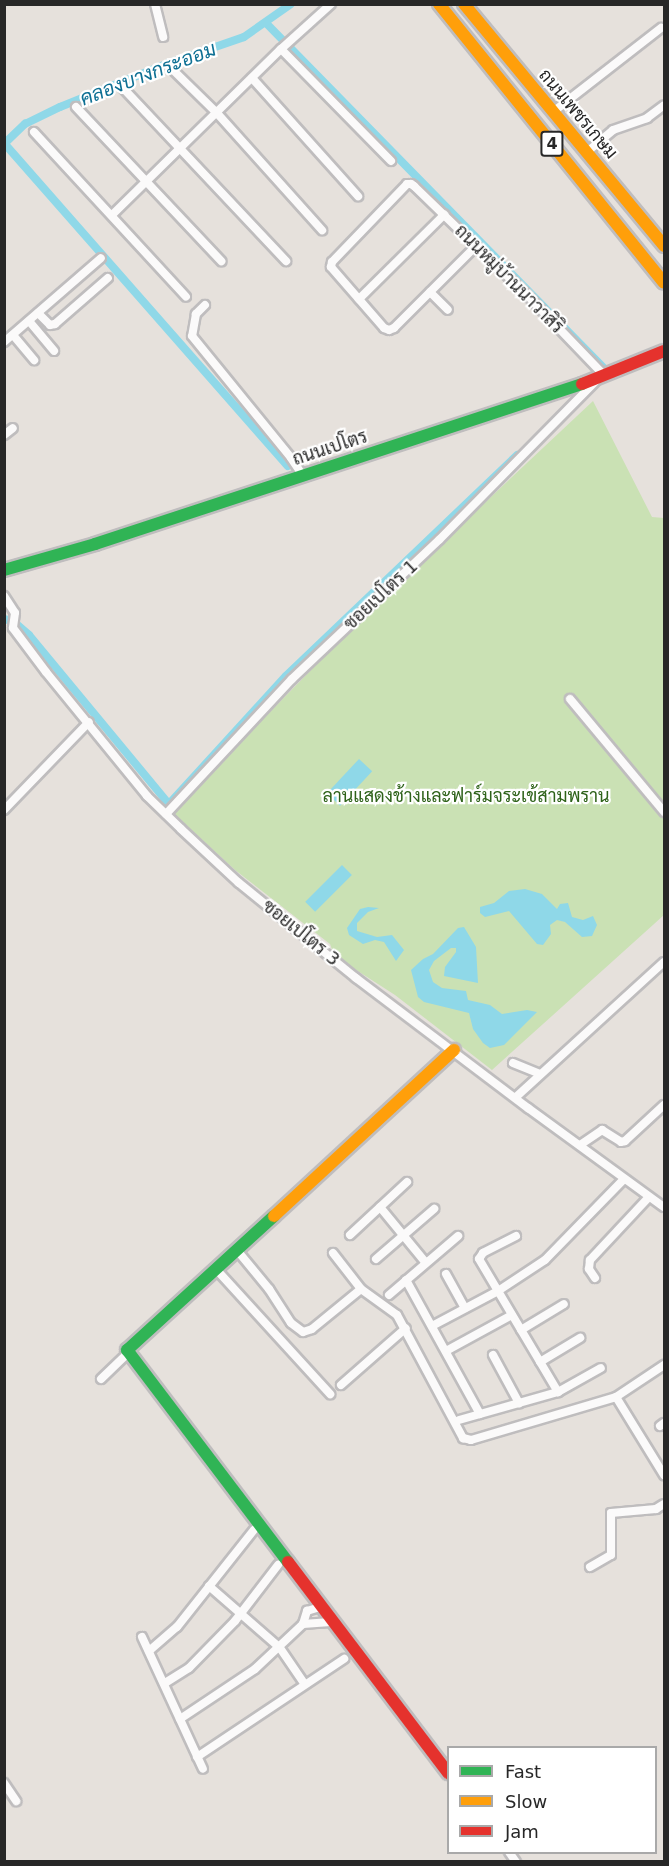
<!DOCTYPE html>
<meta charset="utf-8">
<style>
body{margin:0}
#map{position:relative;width:669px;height:1866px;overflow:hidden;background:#e6e1dc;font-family:"DejaVu Sans",Sarabun,sans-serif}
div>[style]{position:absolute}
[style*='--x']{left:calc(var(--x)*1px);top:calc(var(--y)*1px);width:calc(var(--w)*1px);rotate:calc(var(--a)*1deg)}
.green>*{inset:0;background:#cae1b4}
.water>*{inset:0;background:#8fd8e8;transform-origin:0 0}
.canal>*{height:8px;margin:-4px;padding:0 4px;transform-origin:4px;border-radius:4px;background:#8fd8e8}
.roads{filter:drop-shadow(2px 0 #bfbdbe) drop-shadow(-2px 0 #bfbdbe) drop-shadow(0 2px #bfbdbe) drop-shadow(0 -2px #bfbdbe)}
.street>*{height:8px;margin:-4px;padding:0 4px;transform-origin:4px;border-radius:4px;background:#fbfafa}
.fast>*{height:12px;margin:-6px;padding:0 6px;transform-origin:6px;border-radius:6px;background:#30b455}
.slow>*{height:12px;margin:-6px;padding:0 6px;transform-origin:6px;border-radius:6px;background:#ff9f0a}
.jam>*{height:12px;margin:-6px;padding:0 6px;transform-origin:6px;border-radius:6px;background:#e5322d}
span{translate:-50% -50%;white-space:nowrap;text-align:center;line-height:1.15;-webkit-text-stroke:4.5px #fff;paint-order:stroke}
.shield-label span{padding:2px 4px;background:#fff;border:2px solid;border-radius:4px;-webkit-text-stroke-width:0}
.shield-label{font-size:16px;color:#272727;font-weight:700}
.street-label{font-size:18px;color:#272727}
.park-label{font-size:18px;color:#2e6219}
.water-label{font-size:20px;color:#0e7094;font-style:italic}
.frame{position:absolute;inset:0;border:6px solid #272727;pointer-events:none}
.legend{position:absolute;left:447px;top:1746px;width:210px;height:108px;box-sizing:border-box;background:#fff;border:2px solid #a9a9a9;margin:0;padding:8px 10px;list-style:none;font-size:18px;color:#272727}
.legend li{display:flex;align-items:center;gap:12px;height:30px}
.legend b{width:30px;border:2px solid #a9a9a9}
</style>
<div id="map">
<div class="green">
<i style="clip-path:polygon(593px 401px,652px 517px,664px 518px,664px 915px,492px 1070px,395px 995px,350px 966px,333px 952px,330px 944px,235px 870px,172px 812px,361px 619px)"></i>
</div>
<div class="water">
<i style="left:359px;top:759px;width:18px;height:47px;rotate:43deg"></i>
<i style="left:342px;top:865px;width:14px;height:52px;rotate:45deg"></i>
<i style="clip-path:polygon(525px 889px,542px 894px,557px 909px,560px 904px,568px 903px,572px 917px,583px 920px,593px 916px,597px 925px,592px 936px,582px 937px,565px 922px,557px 920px,550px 925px,551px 934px,543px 945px,537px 944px,509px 911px,485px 917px,480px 913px,480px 907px,494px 903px,509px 891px)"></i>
<i style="clip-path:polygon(368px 907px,379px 908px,368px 912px,357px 923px,357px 931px,377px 937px,392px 935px,404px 950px,396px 961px,384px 942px,375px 940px,363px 944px,349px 935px,347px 928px,360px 909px)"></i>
<i style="clip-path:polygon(464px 927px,476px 947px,478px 983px,444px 976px,445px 967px,456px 952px,456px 948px,451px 948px,434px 961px,429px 970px,433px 982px,442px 988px,466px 991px,468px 1000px,490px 1005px,502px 1014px,527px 1010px,537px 1012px,504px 1045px,490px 1048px,483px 1043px,473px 1029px,469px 1013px,424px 1002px,418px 997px,411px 970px,423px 959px,433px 954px,458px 928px)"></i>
</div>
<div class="canal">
<i style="--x:266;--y:23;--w:486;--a:45.6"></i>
<i style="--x:606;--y:370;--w:9;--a:131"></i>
<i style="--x:4;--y:143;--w:430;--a:48.7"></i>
<i style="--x:5;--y:143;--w:28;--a:-44"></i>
<i style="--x:25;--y:124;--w:39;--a:-26"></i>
<i style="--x:60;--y:107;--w:118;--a:-22"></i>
<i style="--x:169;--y:63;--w:79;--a:-19.1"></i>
<i style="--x:244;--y:37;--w:57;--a:-35.1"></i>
<i style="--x:4;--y:619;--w:9;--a:13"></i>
<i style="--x:13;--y:621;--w:21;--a:41"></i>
<i style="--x:29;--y:635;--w:219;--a:50.4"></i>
<i style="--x:169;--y:804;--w:173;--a:-47.6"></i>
<i style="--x:286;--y:676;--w:320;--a:-43.7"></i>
</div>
<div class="roads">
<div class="street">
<i style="--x:155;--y:4;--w:34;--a:76"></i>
<i style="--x:281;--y:49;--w:157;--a:45.5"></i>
<i style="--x:171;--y:68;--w:63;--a:44.4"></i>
<i style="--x:216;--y:112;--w:159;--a:48.1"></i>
<i style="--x:252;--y:78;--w:159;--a:48.1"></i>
<i style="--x:123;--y:88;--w:238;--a:46.7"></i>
<i style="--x:76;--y:107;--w:212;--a:46.7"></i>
<i style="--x:553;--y:112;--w:137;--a:-37.9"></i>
<i style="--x:34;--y:132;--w:224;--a:47.3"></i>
<i style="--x:587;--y:152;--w:34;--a:-40"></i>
<i style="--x:613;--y:130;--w:36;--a:-19"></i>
<i style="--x:647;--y:118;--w:21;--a:-37"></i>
<i style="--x:112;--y:215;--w:237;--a:-44.5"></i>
<i style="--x:281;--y:49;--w:67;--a:-42"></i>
<i style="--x:476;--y:246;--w:116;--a:135"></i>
<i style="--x:394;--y:328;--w:5;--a:158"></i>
<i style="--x:389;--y:330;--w:5;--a:-158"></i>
<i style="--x:384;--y:328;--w:81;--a:-131"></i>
<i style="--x:331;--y:267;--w:5;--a:-79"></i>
<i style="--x:332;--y:262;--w:108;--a:-46.1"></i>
<i style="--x:407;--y:184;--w:4;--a:0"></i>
<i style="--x:411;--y:184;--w:4;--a:34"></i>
<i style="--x:414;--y:186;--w:86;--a:44.1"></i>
<i style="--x:476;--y:246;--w:68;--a:43.8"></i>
<i style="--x:525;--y:293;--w:115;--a:46.1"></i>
<i style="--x:430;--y:292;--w:25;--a:45"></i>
<i style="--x:359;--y:299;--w:120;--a:-44.7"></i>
<i style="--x:205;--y:305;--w:13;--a:135"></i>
<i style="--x:196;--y:314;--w:22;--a:100"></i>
<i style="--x:192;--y:336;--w:157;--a:50.9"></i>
<i style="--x:291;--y:458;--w:22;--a:56"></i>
<i style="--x:38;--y:313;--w:17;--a:45"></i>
<i style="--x:50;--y:325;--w:5;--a:-11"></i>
<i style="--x:55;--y:324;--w:70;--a:-41"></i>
<i style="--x:29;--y:321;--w:39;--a:50"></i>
<i style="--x:13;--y:335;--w:33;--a:50"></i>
<i style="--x:4;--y:342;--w:128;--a:-40.9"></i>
<i style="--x:4;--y:435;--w:11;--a:-38"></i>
<i style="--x:4;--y:596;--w:20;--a:57"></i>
<i style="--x:15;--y:613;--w:15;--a:98"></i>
<i style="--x:13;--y:628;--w:55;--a:53.1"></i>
<i style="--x:46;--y:672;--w:160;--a:50.8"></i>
<i style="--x:147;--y:796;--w:47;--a:44.1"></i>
<i style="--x:181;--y:829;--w:79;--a:43"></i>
<i style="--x:239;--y:883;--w:151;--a:39.1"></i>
<i style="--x:356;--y:978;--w:216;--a:37.1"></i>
<i style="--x:528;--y:1108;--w:168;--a:36.1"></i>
<i style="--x:570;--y:699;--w:147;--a:50.2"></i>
<i style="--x:4;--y:810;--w:122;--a:-46"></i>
<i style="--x:166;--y:814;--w:185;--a:-47"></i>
<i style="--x:292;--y:679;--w:202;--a:-43.4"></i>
<i style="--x:439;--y:540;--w:225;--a:-45.4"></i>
<i style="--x:513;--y:1063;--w:29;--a:22"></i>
<i style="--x:516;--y:1097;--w:200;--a:-42.4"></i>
<i style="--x:580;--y:1145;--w:27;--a:-34"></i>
<i style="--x:602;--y:1130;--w:22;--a:32"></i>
<i style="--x:621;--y:1142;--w:4;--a:-14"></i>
<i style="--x:625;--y:1141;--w:53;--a:-42.7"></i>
<i style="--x:380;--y:1207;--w:72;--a:50.6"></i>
<i style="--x:350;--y:1235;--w:78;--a:-42.9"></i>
<i style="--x:516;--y:1236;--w:37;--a:153"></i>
<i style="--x:483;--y:1253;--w:7;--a:124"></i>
<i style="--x:479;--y:1259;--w:155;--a:59.3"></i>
<i style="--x:558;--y:1392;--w:49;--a:-29.2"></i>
<i style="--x:236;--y:1249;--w:52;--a:50.5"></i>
<i style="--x:269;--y:1289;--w:40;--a:57.1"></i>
<i style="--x:291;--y:1323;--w:15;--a:37"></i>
<i style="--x:303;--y:1332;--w:9;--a:-18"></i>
<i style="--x:312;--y:1329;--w:63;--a:-39.2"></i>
<i style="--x:333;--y:1253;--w:46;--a:52.1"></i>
<i style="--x:361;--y:1289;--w:44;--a:35.8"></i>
<i style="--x:397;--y:1315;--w:140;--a:61.8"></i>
<i style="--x:463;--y:1438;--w:8;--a:14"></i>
<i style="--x:471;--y:1440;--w:151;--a:-16.5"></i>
<i style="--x:616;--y:1397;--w:58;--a:-33.7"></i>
<i style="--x:376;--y:1259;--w:77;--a:-40.8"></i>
<i style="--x:215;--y:1268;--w:171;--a:47.6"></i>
<i style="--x:446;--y:1274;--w:39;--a:61"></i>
<i style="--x:595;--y:1278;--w:11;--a:-124"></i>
<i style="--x:589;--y:1269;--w:9;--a:-84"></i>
<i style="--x:590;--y:1260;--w:86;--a:-46.9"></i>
<i style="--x:406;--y:1280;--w:153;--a:61.1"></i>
<i style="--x:389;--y:1295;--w:91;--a:-40.5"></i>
<i style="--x:432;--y:1326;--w:75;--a:-27.9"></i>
<i style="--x:498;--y:1291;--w:56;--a:-33.4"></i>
<i style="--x:545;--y:1260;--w:113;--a:-45.7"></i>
<i style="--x:521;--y:1330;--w:50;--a:-31.2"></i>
<i style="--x:446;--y:1351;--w:75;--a:-28.6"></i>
<i style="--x:493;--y:1355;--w:55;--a:61.6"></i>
<i style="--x:540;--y:1362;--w:47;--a:-31"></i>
<i style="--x:101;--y:1379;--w:37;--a:-44"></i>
<i style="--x:341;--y:1385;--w:86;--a:-41.2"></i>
<i style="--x:616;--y:1397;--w:92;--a:58.4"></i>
<i style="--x:459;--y:1420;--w:103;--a:-15.8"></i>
<i style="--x:660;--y:1426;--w:5;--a:-37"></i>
<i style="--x:590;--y:1567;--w:24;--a:-30"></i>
<i style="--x:611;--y:1555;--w:42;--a:-90"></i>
<i style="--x:611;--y:1513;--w:45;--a:-5.1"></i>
<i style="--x:656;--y:1509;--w:9;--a:-32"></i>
<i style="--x:209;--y:1586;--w:94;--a:41.1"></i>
<i style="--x:280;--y:1648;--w:42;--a:55.6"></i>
<i style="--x:303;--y:1624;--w:14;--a:-73"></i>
<i style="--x:307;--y:1611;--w:17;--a:-17"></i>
<i style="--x:142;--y:1637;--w:145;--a:65.2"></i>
<i style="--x:149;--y:1651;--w:37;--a:-41"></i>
<i style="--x:177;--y:1627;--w:124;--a:-51.6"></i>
<i style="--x:165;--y:1683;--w:28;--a:-32"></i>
<i style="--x:189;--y:1668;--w:66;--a:-45.6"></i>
<i style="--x:235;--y:1621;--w:71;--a:-52.5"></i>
<i style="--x:180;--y:1719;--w:90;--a:-33.7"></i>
<i style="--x:255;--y:1669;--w:66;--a:-43.2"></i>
<i style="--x:303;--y:1624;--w:31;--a:-4"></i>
<i style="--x:197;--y:1757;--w:177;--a:-33.7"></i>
<i style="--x:4;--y:1783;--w:22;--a:56"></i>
<i style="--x:509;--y:1852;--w:12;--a:55"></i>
</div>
<div class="fast">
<i style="--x:4;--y:570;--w:95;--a:-15.9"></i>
<i style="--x:95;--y:544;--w:513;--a:-18.19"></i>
<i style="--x:274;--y:1216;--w:199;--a:137.6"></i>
<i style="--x:127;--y:1350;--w:266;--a:52.8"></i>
</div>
<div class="slow">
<i style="--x:439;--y:4;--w:358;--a:51.1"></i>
<i style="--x:464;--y:4;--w:314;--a:50.4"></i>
<i style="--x:274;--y:1216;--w:245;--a:-42.7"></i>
</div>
<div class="jam">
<i style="--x:582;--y:384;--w:88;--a:-21.9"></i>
<i style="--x:288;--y:1562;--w:265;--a:52.8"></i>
</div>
</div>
<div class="shield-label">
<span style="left:552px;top:144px">4</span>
</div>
<div class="street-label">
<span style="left:578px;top:114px;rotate:50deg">ถนนเพชรเกษม</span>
<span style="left:509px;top:279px;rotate:45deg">ถนนหมู่บ้านนาวาสิริ</span>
<span style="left:330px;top:448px;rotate:-18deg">ถนนเปโตร</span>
<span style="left:381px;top:595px;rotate:-43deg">ซอยเปโตร 1</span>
<span style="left:301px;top:933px;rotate:39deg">ซอยเปโตร 3</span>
</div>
<div class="park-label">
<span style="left:466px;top:796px">ลานแสดงช้างและฟาร์มจระเข้สามพราน</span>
</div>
<div class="water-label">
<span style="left:148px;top:74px;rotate:-21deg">คลองบางกระออม</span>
</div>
<div class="frame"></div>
<ul class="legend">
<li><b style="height:8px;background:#30b455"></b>Fast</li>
<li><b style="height:8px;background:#ff9f0a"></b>Slow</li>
<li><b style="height:8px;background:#e5322d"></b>Jam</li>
</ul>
</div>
